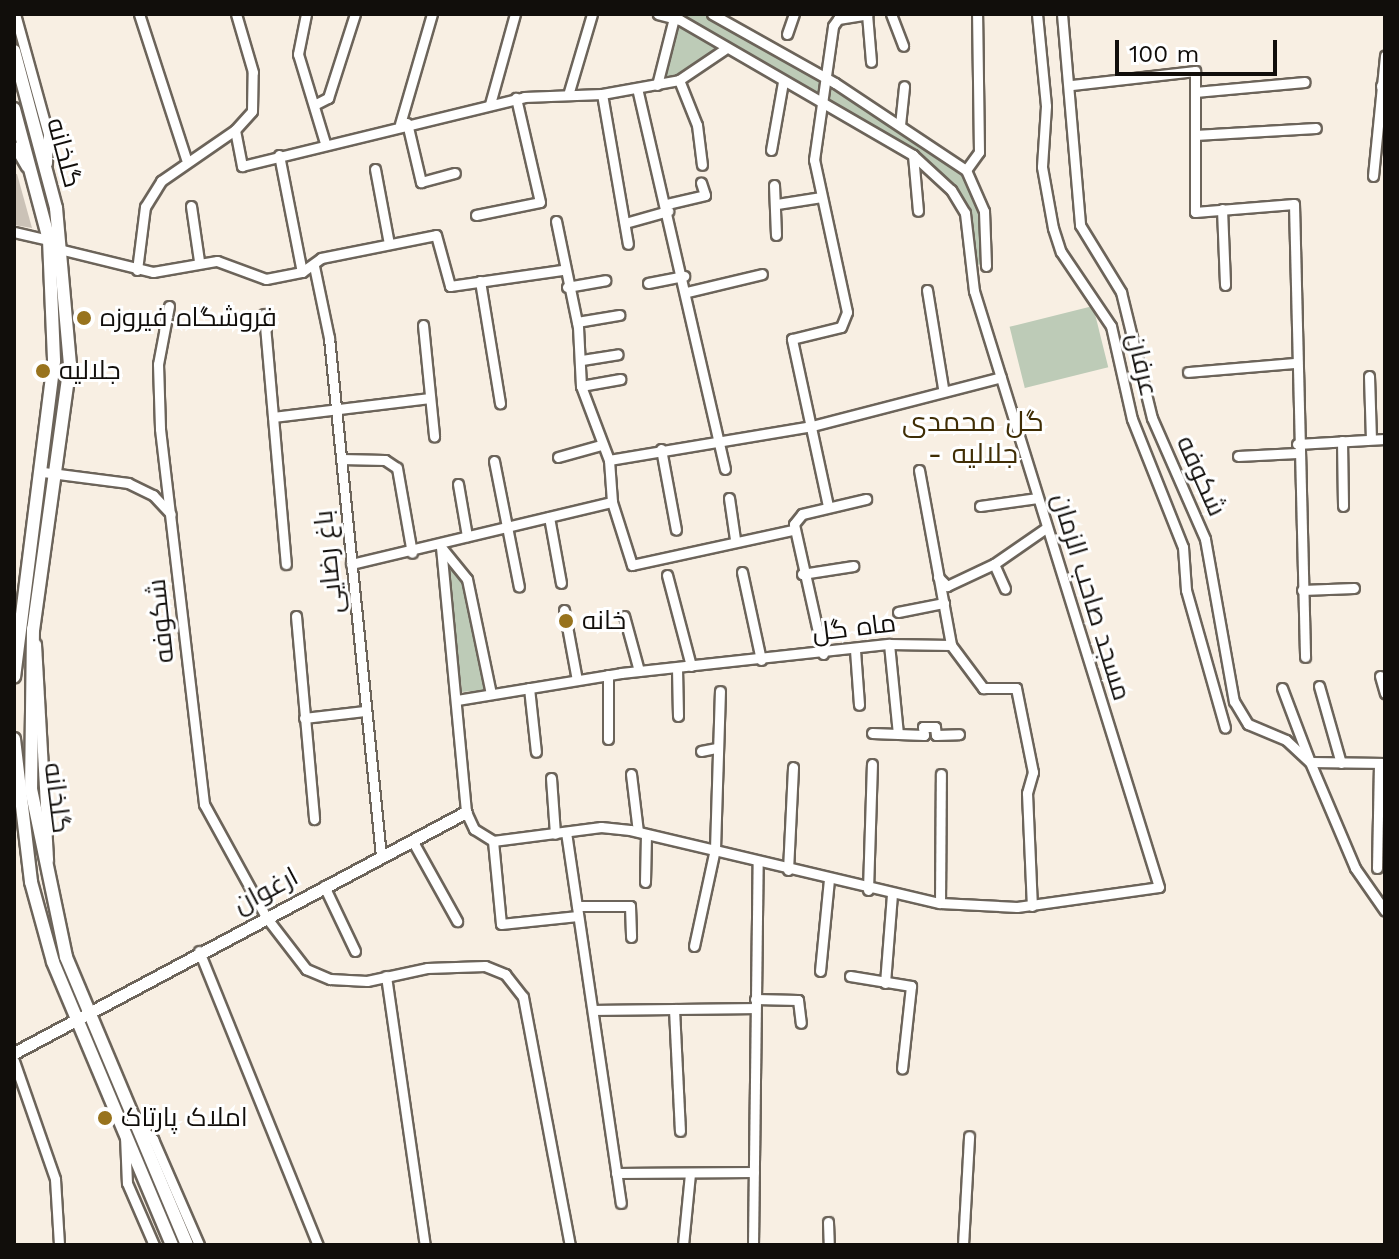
<!DOCTYPE html>
<meta charset="utf-8">
<style>
body{margin:0}
#map{position:relative;width:1399px;height:1259px;overflow:hidden;background:#f8efe3;font-family:"Work Sans",Cairo,sans-serif}
div>[style]{position:absolute}
[style*='--x']{left:calc(var(--x)*1px);top:calc(var(--y)*1px);width:calc(var(--w)*1px);rotate:calc(var(--a)*1deg)}
.green>*{inset:0;background:#bdcbb7;transform-origin:0 0}
.building>*{inset:0;background:#cbc2b7}
.roads{filter:drop-shadow(2px 0 #6c645a) drop-shadow(-2px 0 #6c645a) drop-shadow(0 2px #6c645a) drop-shadow(0 -2px #6c645a)}
.minor>*{height:9px;margin:-4.5px;padding:0 4.5px;transform-origin:4.5px;border-radius:4.5px;background:#fff}
.tertiary>*{height:11px;margin:-5.5px;padding:0 5.5px;transform-origin:5.5px;border-radius:5.5px;background:#fff}
.secondary>*{height:12px;margin:-6px;padding:0 6px;transform-origin:6px;border-radius:6px;background:#fff}
.dots>*{width:22px;height:22px;translate:-50% -50%;box-sizing:border-box;border:4px solid #fff;border-radius:50%}
span{translate:-50% -50%;white-space:nowrap;text-align:center;line-height:1.15;-webkit-text-stroke:6px #fff;paint-order:stroke}
.street-label{font-size:26px;color:#110e0b}
.poi-label{font-size:26px;color:#110e0b}
.left{translate:0 -50%;text-align:left}
.neighbourhood-label{font-size:28px;color:#3f2d04}
.frame{position:absolute;inset:0;border:16px solid #110e0b;pointer-events:none}
.scale{position:absolute;left:1115px;top:40px;width:162px;height:36px;box-sizing:border-box;border:4px solid #110e0b;border-top:0;padding-left:10px;font-size:24px;line-height:28px;white-space:nowrap;color:#110e0b;-webkit-text-stroke:6px #fff;paint-order:stroke}
</style>
<div id="map">
<div class="green">
<i style="clip-path:polygon(670px 14px,707px 14px,827px 82px,822px 99px)"></i>
<i style="clip-path:polygon(677px 22px,721px 48px,678px 78px,660px 82px)"></i>
<i style="clip-path:polygon(831px 83px,966px 172px,979px 198px,987px 263px,972px 266px,966px 211px,915px 155px,825px 101px)"></i>
<i style="left:1093px;top:306px;width:63px;height:86px;rotate:76deg"></i>
<i style="clip-path:polygon(447px 558px,466px 587px,485px 690px,462px 692px)"></i>
</div>
<div class="building">
<i style="clip-path:polygon(14px 174px,17px 174px,32px 228px,14px 225px)"></i>
</div>
<div class="roads">
<div class="minor">
<i style="--x:15;--y:14;--w:124;--a:74.6"></i>
<i style="--x:48;--y:134;--w:29;--a:92"></i>
<i style="--x:139;--y:14;--w:152;--a:72"></i>
<i style="--x:306;--y:14;--w:41;--a:101.3"></i>
<i style="--x:298;--y:54;--w:93;--a:73.1"></i>
<i style="--x:712;--y:14;--w:141;--a:29.3"></i>
<i style="--x:835;--y:83;--w:157;--a:33.6"></i>
<i style="--x:966;--y:170;--w:45;--a:66.3"></i>
<i style="--x:984;--y:211;--w:55;--a:87.9"></i>
<i style="--x:867;--y:14;--w:48;--a:85.2"></i>
<i style="--x:891;--y:14;--w:34;--a:69"></i>
<i style="--x:1037;--y:14;--w:92;--a:84.4"></i>
<i style="--x:1046;--y:106;--w:61;--a:93.8"></i>
<i style="--x:1042;--y:167;--w:62;--a:79.8"></i>
<i style="--x:1053;--y:228;--w:25;--a:72"></i>
<i style="--x:1061;--y:252;--w:89;--a:56"></i>
<i style="--x:1111;--y:326;--w:95;--a:77.3"></i>
<i style="--x:1132;--y:419;--w:138;--a:68.3"></i>
<i style="--x:1183;--y:547;--w:43;--a:86"></i>
<i style="--x:1186;--y:590;--w:143;--a:74.2"></i>
<i style="--x:1062;--y:14;--w:212;--a:85.1"></i>
<i style="--x:1080;--y:225;--w:79;--a:58.5"></i>
<i style="--x:1121;--y:292;--w:130;--a:76.2"></i>
<i style="--x:1152;--y:418;--w:132;--a:66.3"></i>
<i style="--x:1205;--y:539;--w:165;--a:79.9"></i>
<i style="--x:1234;--y:701;--w:27;--a:59"></i>
<i style="--x:1248;--y:724;--w:41;--a:22.8"></i>
<i style="--x:1286;--y:740;--w:33;--a:43"></i>
<i style="--x:1310;--y:762;--w:115;--a:67"></i>
<i style="--x:1355;--y:868;--w:52;--a:55.1"></i>
<i style="--x:787;--y:34;--w:21;--a:-71"></i>
<i style="--x:679;--y:80;--w:48;--a:68.2"></i>
<i style="--x:697;--y:125;--w:40;--a:82.9"></i>
<i style="--x:657;--y:85;--w:69;--a:-75.8"></i>
<i style="--x:1072;--y:85;--w:124;--a:-6.5"></i>
<i style="--x:1195;--y:71;--w:141;--a:90"></i>
<i style="--x:1195;--y:212;--w:99;--a:-4.6"></i>
<i style="--x:1294;--y:204;--w:453;--a:88.6"></i>
<i style="--x:637;--y:88;--w:391;--a:77"></i>
<i style="--x:1195;--y:92;--w:110;--a:-5.2"></i>
<i style="--x:602;--y:94;--w:152;--a:80.2"></i>
<i style="--x:568;--y:95;--w:84;--a:-73.5"></i>
<i style="--x:490;--y:104;--w:93;--a:-74.5"></i>
<i style="--x:314;--y:105;--w:16;--a:-27"></i>
<i style="--x:328;--y:98;--w:88;--a:-72.2"></i>
<i style="--x:407;--y:123;--w:61;--a:76.7"></i>
<i style="--x:421;--y:182;--w:35;--a:-15"></i>
<i style="--x:400;--y:124;--w:115;--a:-73.8"></i>
<i style="--x:900;--y:125;--w:39;--a:-84"></i>
<i style="--x:235;--y:130;--w:37;--a:79"></i>
<i style="--x:242;--y:166;--w:290;--a:-13.7"></i>
<i style="--x:524;--y:97;--w:78;--a:-2.2"></i>
<i style="--x:602;--y:94;--w:78;--a:-10.3"></i>
<i style="--x:679;--y:80;--w:55;--a:-34"></i>
<i style="--x:1195;--y:135;--w:121;--a:-3.3"></i>
<i style="--x:14;--y:146;--w:24;--a:60"></i>
<i style="--x:771;--y:150;--w:69;--a:-80"></i>
<i style="--x:279;--y:155;--w:119;--a:78.9"></i>
<i style="--x:913;--y:155;--w:56;--a:84.9"></i>
<i style="--x:375;--y:169;--w:76;--a:79.4"></i>
<i style="--x:966;--y:170;--w:22;--a:-54"></i>
<i style="--x:979;--y:152;--w:138;--a:-90.8"></i>
<i style="--x:1373;--y:176;--w:121;--a:-84.3"></i>
<i style="--x:774;--y:185;--w:50;--a:87.7"></i>
<i style="--x:667;--y:204;--w:39;--a:-13"></i>
<i style="--x:705;--y:195;--w:13;--a:-108"></i>
<i style="--x:777;--y:204;--w:45;--a:-9"></i>
<i style="--x:191;--y:206;--w:56;--a:81.7"></i>
<i style="--x:1222;--y:209;--w:76;--a:87.7"></i>
<i style="--x:476;--y:215;--w:65;--a:-11.5"></i>
<i style="--x:540;--y:202;--w:107;--a:-103"></i>
<i style="--x:556;--y:221;--w:108;--a:78.3"></i>
<i style="--x:578;--y:327;--w:59;--a:87.1"></i>
<i style="--x:581;--y:386;--w:79;--a:69.3"></i>
<i style="--x:609;--y:460;--w:42;--a:85.9"></i>
<i style="--x:612;--y:502;--w:66;--a:72.4"></i>
<i style="--x:632;--y:565;--w:165;--a:-12.3"></i>
<i style="--x:625;--y:223;--w:45;--a:-15.6"></i>
<i style="--x:14;--y:232;--w:36;--a:13"></i>
<i style="--x:63;--y:250;--w:93;--a:13.7"></i>
<i style="--x:153;--y:272;--w:65;--a:-9.8"></i>
<i style="--x:217;--y:261;--w:52;--a:20.2"></i>
<i style="--x:266;--y:279;--w:37;--a:-11"></i>
<i style="--x:302;--y:272;--w:24;--a:-36"></i>
<i style="--x:321;--y:258;--w:117;--a:-11.3"></i>
<i style="--x:436;--y:235;--w:53;--a:74.6"></i>
<i style="--x:450;--y:286;--w:113;--a:-8.1"></i>
<i style="--x:314;--y:266;--w:74;--a:78.2"></i>
<i style="--x:329;--y:338;--w:521;--a:84.27"></i>
<i style="--x:137;--y:270;--w:64;--a:-82.8"></i>
<i style="--x:145;--y:207;--w:31;--a:-58"></i>
<i style="--x:161;--y:181;--w:90;--a:-34.6"></i>
<i style="--x:235;--y:130;--w:25;--a:-48"></i>
<i style="--x:252;--y:111;--w:39;--a:-89"></i>
<i style="--x:253;--y:72;--w:60;--a:-106.3"></i>
<i style="--x:480;--y:281;--w:124;--a:80.7"></i>
<i style="--x:648;--y:283;--w:37;--a:-11"></i>
<i style="--x:567;--y:287;--w:39;--a:-10"></i>
<i style="--x:927;--y:290;--w:99;--a:80.7"></i>
<i style="--x:687;--y:292;--w:77;--a:-13.5"></i>
<i style="--x:169;--y:306;--w:59;--a:100.7"></i>
<i style="--x:158;--y:364;--w:65;--a:88.2"></i>
<i style="--x:160;--y:429;--w:378;--a:83.3"></i>
<i style="--x:204;--y:804;--w:129;--a:61.2"></i>
<i style="--x:266;--y:917;--w:66;--a:52.4"></i>
<i style="--x:306;--y:969;--w:26;--a:23"></i>
<i style="--x:330;--y:979;--w:37;--a:3"></i>
<i style="--x:367;--y:981;--w:61;--a:-12.2"></i>
<i style="--x:427;--y:968;--w:58;--a:-2"></i>
<i style="--x:485;--y:966;--w:22;--a:22"></i>
<i style="--x:505;--y:974;--w:29;--a:52"></i>
<i style="--x:523;--y:997;--w:252;--a:79.3"></i>
<i style="--x:264;--y:314;--w:251;--a:85"></i>
<i style="--x:577;--y:322;--w:43;--a:-9.5"></i>
<i style="--x:423;--y:325;--w:112;--a:84.3"></i>
<i style="--x:582;--y:360;--w:36;--a:-9"></i>
<i style="--x:1188;--y:372;--w:108;--a:-4.8"></i>
<i style="--x:1369;--y:376;--w:63;--a:88.2"></i>
<i style="--x:581;--y:386;--w:40;--a:-10"></i>
<i style="--x:273;--y:417;--w:158;--a:-6.9"></i>
<i style="--x:1342;--y:441;--w:65;--a:89.1"></i>
<i style="--x:1297;--y:444;--w:88;--a:-3.3"></i>
<i style="--x:661;--y:449;--w:82;--a:79.5"></i>
<i style="--x:1238;--y:456;--w:59;--a:-2.9"></i>
<i style="--x:558;--y:457;--w:45;--a:-15.6"></i>
<i style="--x:341;--y:459;--w:44;--a:1.3"></i>
<i style="--x:385;--y:460;--w:14;--a:34"></i>
<i style="--x:397;--y:468;--w:86;--a:80"></i>
<i style="--x:609;--y:460;--w:206;--a:-9.5"></i>
<i style="--x:812;--y:426;--w:195;--a:-14.5"></i>
<i style="--x:494;--y:461;--w:128;--a:78.8"></i>
<i style="--x:919;--y:470;--w:178;--a:79.6"></i>
<i style="--x:43;--y:472;--w:86;--a:7.4"></i>
<i style="--x:128;--y:483;--w:28;--a:26"></i>
<i style="--x:153;--y:495;--w:26;--a:47"></i>
<i style="--x:458;--y:484;--w:53;--a:80.2"></i>
<i style="--x:729;--y:498;--w:41;--a:81.7"></i>
<i style="--x:828;--y:506;--w:171;--a:-102.2"></i>
<i style="--x:792;--y:339;--w:50;--a:-13.8"></i>
<i style="--x:841;--y:327;--w:16;--a:-68"></i>
<i style="--x:847;--y:312;--w:156;--a:-102.2"></i>
<i style="--x:814;--y:160;--w:135;--a:-81.9"></i>
<i style="--x:833;--y:26;--w:9;--a:-54"></i>
<i style="--x:838;--y:19;--w:30;--a:-9"></i>
<i style="--x:980;--y:506;--w:58;--a:-8"></i>
<i style="--x:549;--y:517;--w:67;--a:79.7"></i>
<i style="--x:441;--y:547;--w:266;--a:84.6"></i>
<i style="--x:466;--y:812;--w:19;--a:65"></i>
<i style="--x:474;--y:829;--w:22;--a:32"></i>
<i style="--x:493;--y:841;--w:109;--a:-7.4"></i>
<i style="--x:601;--y:827;--w:29;--a:6"></i>
<i style="--x:630;--y:830;--w:318;--a:13.3"></i>
<i style="--x:940;--y:903;--w:77;--a:3"></i>
<i style="--x:1017;--y:907;--w:143;--a:-8"></i>
<i style="--x:1159;--y:887;--w:624;--a:-107.24"></i>
<i style="--x:974;--y:291;--w:79;--a:-96.6"></i>
<i style="--x:965;--y:213;--w:27;--a:-121"></i>
<i style="--x:951;--y:190;--w:52;--a:-137.4"></i>
<i style="--x:913;--y:155;--w:269;--a:-149.9"></i>
<i style="--x:680;--y:20;--w:23;--a:-165"></i>
<i style="--x:441;--y:547;--w:41;--a:50.9"></i>
<i style="--x:467;--y:579;--w:117;--a:78.2"></i>
<i style="--x:351;--y:564;--w:268;--a:-13.4"></i>
<i style="--x:994;--y:564;--w:27;--a:66"></i>
<i style="--x:742;--y:572;--w:90;--a:77.8"></i>
<i style="--x:802;--y:574;--w:52;--a:-8.9"></i>
<i style="--x:667;--y:575;--w:94;--a:75.2"></i>
<i style="--x:938;--y:577;--w:13;--a:45"></i>
<i style="--x:947;--y:586;--w:52;--a:-25.1"></i>
<i style="--x:994;--y:564;--w:63;--a:-34.7"></i>
<i style="--x:1302;--y:590;--w:52;--a:-2.2"></i>
<i style="--x:564;--y:610;--w:71;--a:79.5"></i>
<i style="--x:898;--y:612;--w:47;--a:-11.1"></i>
<i style="--x:296;--y:616;--w:204;--a:84.9"></i>
<i style="--x:624;--y:616;--w:57;--a:74.7"></i>
<i style="--x:36;--y:644;--w:216;--a:86.8"></i>
<i style="--x:889;--y:644;--w:90;--a:84.3"></i>
<i style="--x:855;--y:650;--w:55;--a:85.8"></i>
<i style="--x:823;--y:654;--w:133;--a:-102.6"></i>
<i style="--x:794;--y:524;--w:13;--a:-51"></i>
<i style="--x:802;--y:514;--w:66;--a:-13.2"></i>
<i style="--x:677;--y:668;--w:48;--a:88.8"></i>
<i style="--x:608;--y:675;--w:64;--a:90"></i>
<i style="--x:1380;--y:676;--w:18;--a:74"></i>
<i style="--x:1319;--y:686;--w:80;--a:74.1"></i>
<i style="--x:529;--y:688;--w:64;--a:83.8"></i>
<i style="--x:1282;--y:688;--w:79;--a:69.3"></i>
<i style="--x:1310;--y:762;--w:75;--a:0.8"></i>
<i style="--x:457;--y:700;--w:166;--a:-9.3"></i>
<i style="--x:621;--y:673;--w:270;--a:-6.2"></i>
<i style="--x:889;--y:644;--w:62;--a:0.9"></i>
<i style="--x:951;--y:645;--w:54;--a:53.3"></i>
<i style="--x:983;--y:688;--w:33;--a:0"></i>
<i style="--x:1016;--y:688;--w:86;--a:78.6"></i>
<i style="--x:1033;--y:772;--w:22;--a:106"></i>
<i style="--x:1027;--y:793;--w:113;--a:87.5"></i>
<i style="--x:304;--y:718;--w:61;--a:-6.5"></i>
<i style="--x:872;--y:733;--w:52;--a:2.2"></i>
<i style="--x:924;--y:735;--w:8;--a:-97"></i>
<i style="--x:923;--y:727;--w:12;--a:0"></i>
<i style="--x:935;--y:727;--w:8;--a:83"></i>
<i style="--x:936;--y:735;--w:23;--a:-2"></i>
<i style="--x:701;--y:751;--w:16;--a:-11"></i>
<i style="--x:631;--y:774;--w:58;--a:83.1"></i>
<i style="--x:551;--y:778;--w:56;--a:85.9"></i>
<i style="--x:566;--y:832;--w:375;--a:81.6"></i>
<i style="--x:412;--y:840;--w:93;--a:60.9"></i>
<i style="--x:493;--y:841;--w:83;--a:84.5"></i>
<i style="--x:501;--y:924;--w:77;--a:-5.9"></i>
<i style="--x:1377;--y:868;--w:105;--a:-88.9"></i>
<i style="--x:788;--y:870;--w:103;--a:-87.2"></i>
<i style="--x:645;--y:882;--w:48;--a:-88.8"></i>
<i style="--x:324;--y:886;--w:72;--a:64.5"></i>
<i style="--x:868;--y:890;--w:126;--a:-88.2"></i>
<i style="--x:940;--y:903;--w:129;--a:-89.6"></i>
<i style="--x:577;--y:906;--w:53;--a:0"></i>
<i style="--x:630;--y:906;--w:31;--a:88"></i>
<i style="--x:694;--y:946;--w:99;--a:-77.8"></i>
<i style="--x:715;--y:849;--w:158;--a:-88.2"></i>
<i style="--x:199;--y:951;--w:317;--a:68"></i>
<i style="--x:820;--y:971;--w:92;--a:-84.4"></i>
<i style="--x:386;--y:976;--w:272;--a:81.8"></i>
<i style="--x:850;--y:976;--w:62;--a:9.3"></i>
<i style="--x:911;--y:986;--w:83;--a:96.2"></i>
<i style="--x:885;--y:983;--w:88;--a:-85.5"></i>
<i style="--x:755;--y:999;--w:43;--a:1.3"></i>
<i style="--x:798;--y:1000;--w:23;--a:83"></i>
<i style="--x:674;--y:1009;--w:122;--a:87.2"></i>
<i style="--x:595;--y:1010;--w:160;--a:-0.7"></i>
<i style="--x:14;--y:1061;--w:125;--a:70.8"></i>
<i style="--x:55;--y:1179;--w:66;--a:86.5"></i>
<i style="--x:138;--y:1125;--w:21;--a:43"></i>
<i style="--x:153;--y:1139;--w:116;--a:66.5"></i>
<i style="--x:125;--y:1136;--w:47;--a:87.6"></i>
<i style="--x:127;--y:1183;--w:68;--a:66.5"></i>
<i style="--x:616;--y:1173;--w:138;--a:-0.4"></i>
<i style="--x:828;--y:1222;--w:23;--a:88"></i>
<i style="--x:683;--y:1245;--w:72;--a:-84.4"></i>
<i style="--x:753;--y:1245;--w:382;--a:-89.3"></i>
<i style="--x:963;--y:1245;--w:109;--a:-86.8"></i>
</div>
<div class="tertiary">
<i style="--x:1382;--y:86;--w:3;--a:0"></i>
<i style="--x:14;--y:1053;--w:512;--a:-28.07"></i>
</div>
<div class="secondary">
<i style="--x:14;--y:51;--w:163;--a:75"></i>
<i style="--x:56;--y:208;--w:157;--a:84.9"></i>
<i style="--x:70;--y:364;--w:268;--a:97.9"></i>
<i style="--x:33;--y:629;--w:160;--a:90.7"></i>
<i style="--x:31;--y:789;--w:172;--a:78.2"></i>
<i style="--x:66;--y:957;--w:312;--a:67.2"></i>
<i style="--x:14;--y:109;--w:136;--a:75"></i>
<i style="--x:49;--y:240;--w:121;--a:87.6"></i>
<i style="--x:54;--y:361;--w:318;--a:97.2"></i>
<i style="--x:14;--y:739;--w:144;--a:83.2"></i>
<i style="--x:31;--y:882;--w:83;--a:74.6"></i>
<i style="--x:53;--y:962;--w:307;--a:67.2"></i>
</div>
</div>
<div class="dots">
<i style="left:84px;top:318px;background:#98731d"></i>
<i style="left:43px;top:371px;background:#98731d"></i>
<i style="left:566px;top:621px;background:#98731d"></i>
<i style="left:105px;top:1118px;background:#98731d"></i>
</div>
<div class="street-label">
<span style="left:64px;top:153px;rotate:75deg">گلخانه</span>
<span style="left:1142px;top:365px;rotate:77deg">عرفان</span>
<span style="left:1201px;top:476px;rotate:66deg">شکوفه</span>
<span style="left:329px;top:562px;rotate:-96deg">باغ رضایی</span>
<span style="left:1091px;top:597px;rotate:73deg">مسجد صاحب الزمان</span>
<span style="left:161px;top:621px;rotate:-96deg">شکوفه</span>
<span style="left:854px;top:628px;rotate:-7deg">ماه گل</span>
<span style="left:57px;top:798px;rotate:83deg">گلخانه</span>
<span style="left:266px;top:891px;rotate:-28deg">ارغوان</span>
</div>
<div class="poi-label">
<span class="left" style="left:100px;top:318px">فروشگاه فیروزه</span>
<span class="left" style="left:59px;top:371px">جلالیه</span>
<span class="left" style="left:582px;top:621px">خانه</span>
<span class="left" style="left:121px;top:1118px">املاک پارتاک</span>
</div>
<div class="neighbourhood-label">
<span style="left:973px;top:438px">گل محمدی<br>- جلالیه</span>
</div>
<div class="frame"></div>
<div class="scale">100 m</div>
</div>
